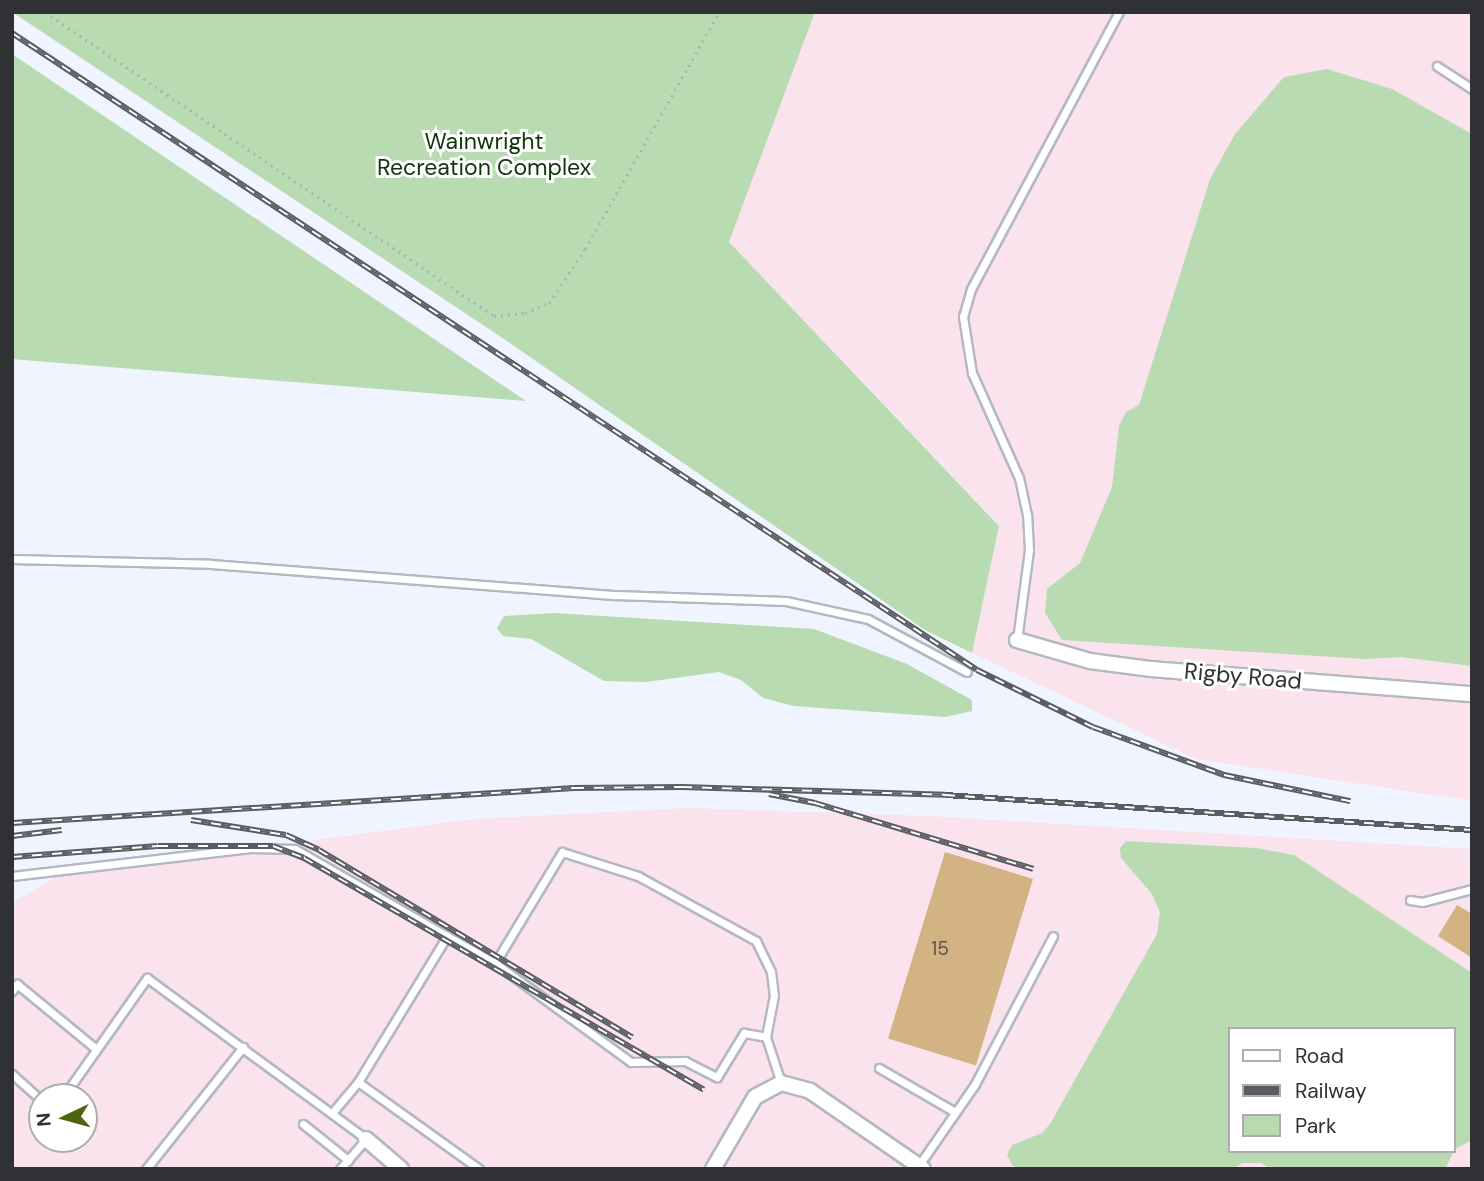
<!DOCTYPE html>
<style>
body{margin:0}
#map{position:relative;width:1484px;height:1181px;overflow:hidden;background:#eff4fe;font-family:"DM Sans",sans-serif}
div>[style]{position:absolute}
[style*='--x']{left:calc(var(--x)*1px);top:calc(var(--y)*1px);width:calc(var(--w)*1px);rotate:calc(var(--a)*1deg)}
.industrial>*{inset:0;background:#fbe3ed}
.green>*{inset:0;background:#b8dbb2}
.building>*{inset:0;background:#d3b383;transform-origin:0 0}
.path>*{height:2.5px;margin-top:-1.25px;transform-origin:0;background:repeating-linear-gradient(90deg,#adb1b9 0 2px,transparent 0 7px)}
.roads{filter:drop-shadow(2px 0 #b3b8c2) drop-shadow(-2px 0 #b3b8c2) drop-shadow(0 2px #b3b8c2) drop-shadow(0 -2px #b3b8c2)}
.lane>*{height:7px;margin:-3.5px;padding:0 3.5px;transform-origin:3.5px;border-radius:3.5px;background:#fff}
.street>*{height:14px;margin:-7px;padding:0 7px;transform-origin:7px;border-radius:7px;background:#fff}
.rail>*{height:6px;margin-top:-3px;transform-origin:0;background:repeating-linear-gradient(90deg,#fff 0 10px,#595c61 0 20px);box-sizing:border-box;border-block:2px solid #595c61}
span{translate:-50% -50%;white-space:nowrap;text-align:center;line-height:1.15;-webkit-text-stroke:6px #fff;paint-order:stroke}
.number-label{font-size:19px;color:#585248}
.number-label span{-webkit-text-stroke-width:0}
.park-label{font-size:23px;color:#0f3508}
.street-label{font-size:23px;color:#2f3134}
.frame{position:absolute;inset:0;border:14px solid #2f3134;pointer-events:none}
.legend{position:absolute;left:1228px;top:1027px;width:228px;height:126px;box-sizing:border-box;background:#fff;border:2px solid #acadae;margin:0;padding:9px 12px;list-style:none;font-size:21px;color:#2f3134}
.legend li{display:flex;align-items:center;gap:14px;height:35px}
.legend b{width:35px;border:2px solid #acadae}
.north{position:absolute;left:28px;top:1083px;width:70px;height:70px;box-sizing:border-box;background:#fff;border:2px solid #acadae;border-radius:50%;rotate:265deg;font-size:19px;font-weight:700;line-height:28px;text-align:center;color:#2f3134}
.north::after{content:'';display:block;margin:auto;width:24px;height:32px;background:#4f640f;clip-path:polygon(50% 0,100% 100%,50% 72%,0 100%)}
</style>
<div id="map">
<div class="industrial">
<i style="clip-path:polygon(815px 12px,1472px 12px,1472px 801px,1196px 759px,972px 653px,999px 525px,729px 242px)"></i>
<i style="clip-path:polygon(evenodd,689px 808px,929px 816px,1472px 849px,1472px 1169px,12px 1169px,12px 903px,63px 873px,474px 819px,689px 808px,1230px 1029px,1454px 1029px,1454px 1151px,1230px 1151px,1230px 1029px,689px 808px,42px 1097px,84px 1097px,84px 1139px,42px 1139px,42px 1097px)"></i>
</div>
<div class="green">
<i style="clip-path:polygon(12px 12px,815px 12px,729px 242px,999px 526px,972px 653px,925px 630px,501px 337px)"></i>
<i style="clip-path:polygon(12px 54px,526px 401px,12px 359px)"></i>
<i style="clip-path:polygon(1327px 69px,1392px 89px,1472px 134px,1472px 666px,1401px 657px,1366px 659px,1062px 640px,1045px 613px,1047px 589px,1080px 563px,1112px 487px,1119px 426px,1126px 412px,1139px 405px,1210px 179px,1235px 134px,1284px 77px)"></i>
<i style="clip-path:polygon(554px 613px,814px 629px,907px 664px,972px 700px,972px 711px,945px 717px,794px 706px,763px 698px,741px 680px,719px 672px,646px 682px,604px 681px,531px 639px,503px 636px,497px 628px,504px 616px)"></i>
<i style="clip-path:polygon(evenodd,1126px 841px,1256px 848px,1294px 855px,1472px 973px,1472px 1140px,1455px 1149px,1445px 1169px,1271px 1169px,1261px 1163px,1242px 1163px,1234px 1169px,1019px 1169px,1012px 1165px,1007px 1155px,1012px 1145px,1042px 1133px,1050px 1124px,1157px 934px,1160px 912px,1152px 894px,1121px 858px,1120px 848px,1126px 841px,1230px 1029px,1454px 1029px,1454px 1151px,1230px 1151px,1230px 1029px)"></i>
</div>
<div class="building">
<i style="left:945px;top:852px;width:92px;height:195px;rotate:17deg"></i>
<i style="clip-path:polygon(1457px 905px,1472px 914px,1472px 958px,1438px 936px)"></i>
</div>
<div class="path">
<i style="--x:45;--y:12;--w:542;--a:34.1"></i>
<i style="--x:494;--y:316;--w:31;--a:-6"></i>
<i style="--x:525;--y:313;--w:26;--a:-23"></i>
<i style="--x:549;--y:303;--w:65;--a:-56.3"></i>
<i style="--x:585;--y:249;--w:272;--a:-60.5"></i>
</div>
<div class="roads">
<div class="lane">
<i style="--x:1437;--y:66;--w:42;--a:33.3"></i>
<i style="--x:12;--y:559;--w:199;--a:1.4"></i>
<i style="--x:211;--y:564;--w:406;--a:4.4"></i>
<i style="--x:616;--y:595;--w:170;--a:2"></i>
<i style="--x:786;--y:601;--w:84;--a:12.4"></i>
<i style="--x:868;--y:619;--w:112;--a:28.2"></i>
<i style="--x:1017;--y:640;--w:91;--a:-82.4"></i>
<i style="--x:1029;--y:550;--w:35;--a:-93"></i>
<i style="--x:1027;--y:515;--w:38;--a:-102"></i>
<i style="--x:1019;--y:478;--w:115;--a:-114.1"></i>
<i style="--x:972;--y:373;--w:57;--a:-99.1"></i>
<i style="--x:963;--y:317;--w:29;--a:-74"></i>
<i style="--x:971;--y:289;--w:314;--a:-61.9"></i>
<i style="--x:12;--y:876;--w:240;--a:-6.7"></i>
<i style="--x:250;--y:848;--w:45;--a:1.3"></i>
<i style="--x:295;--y:849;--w:175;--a:29.8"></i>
<i style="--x:1410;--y:900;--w:12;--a:9"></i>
<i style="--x:1422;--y:902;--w:52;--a:-14.6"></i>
<i style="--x:495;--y:963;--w:130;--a:-58.9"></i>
<i style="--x:562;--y:852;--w:80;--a:17.5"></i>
<i style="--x:638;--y:876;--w:135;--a:28.8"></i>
<i style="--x:756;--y:941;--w:34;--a:64"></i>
<i style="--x:771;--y:972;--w:23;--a:83"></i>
<i style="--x:774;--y:995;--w:43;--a:100.8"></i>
<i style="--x:766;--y:1037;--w:48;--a:71.9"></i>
<i style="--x:12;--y:991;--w:9;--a:-54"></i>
<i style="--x:17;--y:984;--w:102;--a:39.4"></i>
<i style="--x:879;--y:1068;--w:88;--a:30.1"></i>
<i style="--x:12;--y:1074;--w:40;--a:42"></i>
<i style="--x:358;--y:1082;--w:171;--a:-58.6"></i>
<i style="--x:447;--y:936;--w:55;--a:29.4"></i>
<i style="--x:495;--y:963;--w:168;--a:36.1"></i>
<i style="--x:631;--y:1062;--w:54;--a:-1.1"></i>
<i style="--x:685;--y:1061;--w:36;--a:27"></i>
<i style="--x:717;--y:1077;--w:52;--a:-58.5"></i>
<i style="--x:744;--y:1033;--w:22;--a:10"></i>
<i style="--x:63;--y:1097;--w:146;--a:-54.8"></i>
<i style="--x:147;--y:978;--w:272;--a:36.3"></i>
<i style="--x:366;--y:1139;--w:40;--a:131"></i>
<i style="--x:332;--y:1113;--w:40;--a:-50"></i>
<i style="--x:358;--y:1082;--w:149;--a:35.7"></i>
<i style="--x:303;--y:1124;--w:58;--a:38.7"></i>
<i style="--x:919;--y:1165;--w:98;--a:-55.3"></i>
<i style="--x:975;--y:1084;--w:167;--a:-62.2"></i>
<i style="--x:146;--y:1169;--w:156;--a:-51.5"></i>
</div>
<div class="street">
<i style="--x:1017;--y:640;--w:76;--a:16"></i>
<i style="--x:1090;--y:661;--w:62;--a:7.5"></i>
<i style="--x:1151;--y:669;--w:322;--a:4.5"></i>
<i style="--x:366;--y:1139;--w:46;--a:40.6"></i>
<i style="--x:713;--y:1169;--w:83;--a:-59.7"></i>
<i style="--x:755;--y:1097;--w:30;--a:-28"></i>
<i style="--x:781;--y:1083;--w:30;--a:15"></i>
<i style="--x:810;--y:1091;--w:137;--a:34.6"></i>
</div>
</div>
<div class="rail">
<i style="--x:12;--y:33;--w:1156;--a:33.43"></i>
<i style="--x:977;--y:670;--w:129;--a:26.2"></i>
<i style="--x:1093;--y:727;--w:140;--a:20.1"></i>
<i style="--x:1224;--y:775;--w:129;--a:11.7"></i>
<i style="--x:769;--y:794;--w:47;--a:11.1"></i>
<i style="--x:815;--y:803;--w:228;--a:16.8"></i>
<i style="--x:191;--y:820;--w:96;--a:9"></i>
<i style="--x:286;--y:835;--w:36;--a:24"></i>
<i style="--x:319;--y:850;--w:365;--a:30.9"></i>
<i style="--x:12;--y:823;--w:563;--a:-3.56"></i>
<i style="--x:574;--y:788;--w:108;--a:-0.5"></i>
<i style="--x:682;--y:787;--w:263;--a:1.7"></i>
<i style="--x:945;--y:795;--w:528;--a:3.8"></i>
<i style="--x:12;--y:836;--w:50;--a:-6.8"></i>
<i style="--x:12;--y:857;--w:146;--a:-4.3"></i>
<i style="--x:158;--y:846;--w:115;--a:0"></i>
<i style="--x:273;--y:846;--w:33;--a:21"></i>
<i style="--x:304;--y:858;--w:462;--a:30.1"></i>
</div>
<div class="number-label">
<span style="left:940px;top:949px">15</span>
</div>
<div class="park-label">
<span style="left:484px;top:154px">Wainwright<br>Recreation Complex</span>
</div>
<div class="street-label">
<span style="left:1243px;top:676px;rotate:5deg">Rigby Road</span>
</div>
<div class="frame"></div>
<ul class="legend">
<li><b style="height:9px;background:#fff"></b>Road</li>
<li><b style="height:9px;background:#595c61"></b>Railway</li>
<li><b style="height:19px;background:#b8dbb2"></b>Park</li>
</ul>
<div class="north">N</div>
</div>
